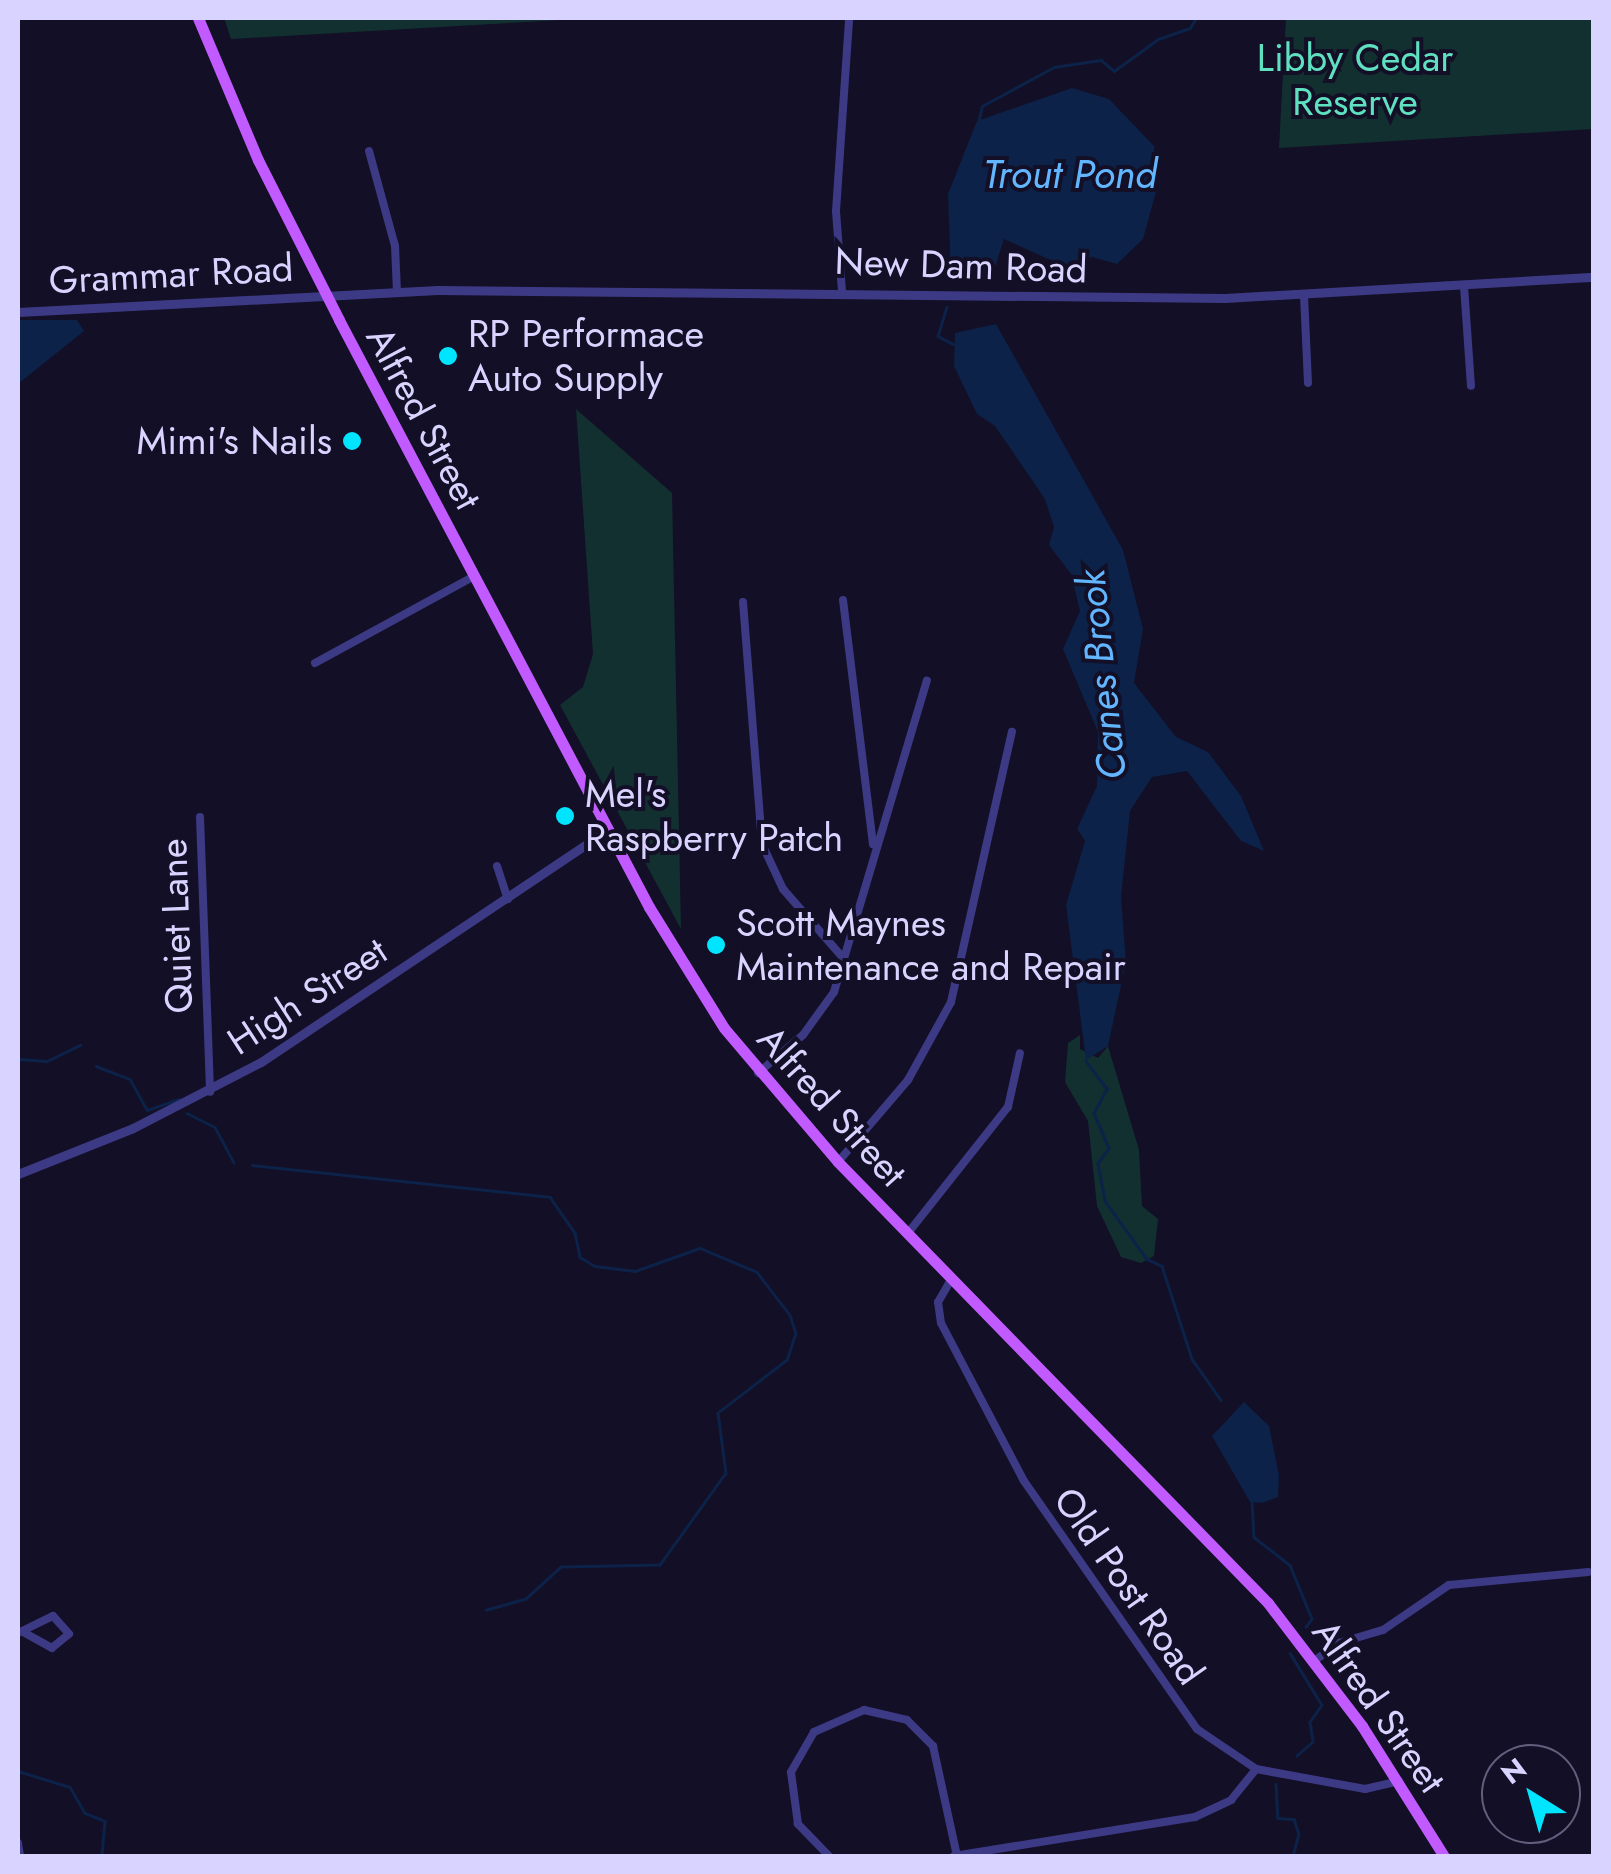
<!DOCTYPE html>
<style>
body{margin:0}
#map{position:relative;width:1611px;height:1874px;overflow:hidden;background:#130f26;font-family:Jost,sans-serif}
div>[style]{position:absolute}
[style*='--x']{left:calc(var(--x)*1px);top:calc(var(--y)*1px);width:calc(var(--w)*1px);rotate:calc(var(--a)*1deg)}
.green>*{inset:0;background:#12302f}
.water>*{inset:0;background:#0c2248}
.stream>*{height:2.5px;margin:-1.25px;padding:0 1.25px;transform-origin:1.25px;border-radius:1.25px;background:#0c2248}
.minor>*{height:8px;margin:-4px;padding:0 4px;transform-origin:4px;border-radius:4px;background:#3d3a85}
.tertiary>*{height:9px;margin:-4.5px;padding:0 4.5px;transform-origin:4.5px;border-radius:4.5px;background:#3d3a85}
.primary>*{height:11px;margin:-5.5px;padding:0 5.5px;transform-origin:5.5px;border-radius:5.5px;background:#c25bff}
.dots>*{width:28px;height:28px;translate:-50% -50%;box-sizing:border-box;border:5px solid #130f26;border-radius:50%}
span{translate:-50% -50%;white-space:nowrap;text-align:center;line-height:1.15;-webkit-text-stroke:8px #130f26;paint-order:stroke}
.park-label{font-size:38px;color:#5fe0c0}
.street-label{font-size:38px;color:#d9d4ff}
.poi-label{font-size:38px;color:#d9d4ff}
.left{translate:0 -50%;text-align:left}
.right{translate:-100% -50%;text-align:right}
.water-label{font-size:40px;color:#62b6ff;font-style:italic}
.frame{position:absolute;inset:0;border:20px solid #d9d4ff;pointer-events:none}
.north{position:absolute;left:1481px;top:1744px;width:100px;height:100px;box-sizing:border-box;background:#130f26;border:2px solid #625e7d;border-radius:50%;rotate:323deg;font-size:28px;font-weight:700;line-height:40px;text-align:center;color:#d9d4ff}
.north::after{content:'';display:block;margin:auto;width:35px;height:45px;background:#00e5ff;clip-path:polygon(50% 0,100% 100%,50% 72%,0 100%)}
</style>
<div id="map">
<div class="green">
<i style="clip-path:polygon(224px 18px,578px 18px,578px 19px,231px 39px)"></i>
<i style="clip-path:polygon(1286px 18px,1593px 18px,1593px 129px,1279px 148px)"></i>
<i style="clip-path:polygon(576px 409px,672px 493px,681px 929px,560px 705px,583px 687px,593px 654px)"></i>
<i style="clip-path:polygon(1080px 1035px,1080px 1049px,1098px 1058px,1108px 1046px,1139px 1150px,1142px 1206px,1158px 1219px,1154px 1256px,1141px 1263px,1121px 1257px,1097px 1206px,1088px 1121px,1065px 1082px,1068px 1043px)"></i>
</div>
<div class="water">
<i style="clip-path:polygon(1072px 88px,1109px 99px,1154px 146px,1157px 188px,1143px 239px,1117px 264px,1092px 257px,1064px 266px,1004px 239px,990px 283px,951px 279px,948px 194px,977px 121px)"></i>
<i style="clip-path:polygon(18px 320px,77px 320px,84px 331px,18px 384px)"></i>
<i style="clip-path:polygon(996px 324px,1123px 550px,1143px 629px,1134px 683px,1176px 737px,1208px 752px,1241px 796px,1264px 851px,1241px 841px,1187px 771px,1152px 777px,1130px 811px,1121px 897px,1126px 962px,1108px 1046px,1086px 1060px,1066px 905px,1085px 841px,1077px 829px,1097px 786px,1098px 732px,1063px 649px,1080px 611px,1071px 574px,1049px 545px,1054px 527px,1045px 499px,995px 426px,977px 414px,954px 366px,955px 333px)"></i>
<i style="clip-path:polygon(1244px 1402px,1269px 1426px,1279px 1475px,1278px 1497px,1262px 1503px,1250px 1502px,1212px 1436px)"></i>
</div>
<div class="stream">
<i style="--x:978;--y:123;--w:17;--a:-77"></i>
<i style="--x:982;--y:106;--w:82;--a:-28.4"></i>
<i style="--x:1054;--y:67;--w:48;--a:-8.5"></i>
<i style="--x:1101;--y:60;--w:17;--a:40"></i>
<i style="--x:1114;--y:71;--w:54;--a:-36"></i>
<i style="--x:1158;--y:39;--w:34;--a:-19"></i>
<i style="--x:1190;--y:28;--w:12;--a:-59"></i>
<i style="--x:947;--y:307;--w:30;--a:107"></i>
<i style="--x:938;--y:336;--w:17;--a:28"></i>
<i style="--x:18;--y:1059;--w:29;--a:4"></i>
<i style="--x:47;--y:1061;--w:37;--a:-26"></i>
<i style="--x:1086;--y:1061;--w:35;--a:53"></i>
<i style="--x:1107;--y:1089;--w:27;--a:118"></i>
<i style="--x:1094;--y:1113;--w:38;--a:67"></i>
<i style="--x:1109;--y:1148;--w:19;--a:125"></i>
<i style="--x:1098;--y:1164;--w:38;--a:79"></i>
<i style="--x:1105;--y:1201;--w:72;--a:54.1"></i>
<i style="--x:1147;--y:1259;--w:17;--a:25"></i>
<i style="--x:1162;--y:1266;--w:98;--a:72.1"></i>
<i style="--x:1192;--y:1359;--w:50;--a:54.7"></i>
<i style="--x:96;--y:1066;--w:36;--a:21"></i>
<i style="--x:130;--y:1079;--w:35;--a:61"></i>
<i style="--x:147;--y:1110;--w:34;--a:-19"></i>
<i style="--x:187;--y:1113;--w:31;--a:27"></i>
<i style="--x:215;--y:1127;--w:40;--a:62"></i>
<i style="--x:252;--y:1165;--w:300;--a:6.1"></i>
<i style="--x:550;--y:1197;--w:44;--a:55.2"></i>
<i style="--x:575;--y:1233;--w:25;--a:78"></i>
<i style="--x:580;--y:1257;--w:17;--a:31"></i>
<i style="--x:595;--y:1266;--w:40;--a:7.1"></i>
<i style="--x:635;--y:1271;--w:69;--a:-19.5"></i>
<i style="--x:700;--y:1248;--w:62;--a:22.8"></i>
<i style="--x:757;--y:1272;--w:54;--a:52.5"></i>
<i style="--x:790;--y:1315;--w:19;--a:72"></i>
<i style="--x:796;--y:1333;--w:28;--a:108"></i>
<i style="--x:787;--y:1360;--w:87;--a:142.5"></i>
<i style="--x:718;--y:1413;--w:61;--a:82.4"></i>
<i style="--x:726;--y:1473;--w:113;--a:125.7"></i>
<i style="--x:660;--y:1565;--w:99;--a:178.8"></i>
<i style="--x:561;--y:1567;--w:47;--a:137.6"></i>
<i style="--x:526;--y:1599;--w:41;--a:164.2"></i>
<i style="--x:1252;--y:1500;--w:37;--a:87"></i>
<i style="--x:1254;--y:1537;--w:46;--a:37.9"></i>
<i style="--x:1290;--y:1565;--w:58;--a:67.8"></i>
<i style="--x:1312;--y:1619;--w:10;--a:127"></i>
<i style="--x:1290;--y:1653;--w:61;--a:58.4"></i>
<i style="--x:1322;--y:1705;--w:21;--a:125"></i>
<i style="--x:1310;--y:1722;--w:20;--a:81"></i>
<i style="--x:1313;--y:1742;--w:21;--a:139"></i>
<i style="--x:18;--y:1771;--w:54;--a:17.1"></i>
<i style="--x:70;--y:1787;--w:30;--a:60"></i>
<i style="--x:85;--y:1813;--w:22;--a:22"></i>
<i style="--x:105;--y:1821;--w:35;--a:95"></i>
<i style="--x:1276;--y:1784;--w:34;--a:87"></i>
<i style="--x:1278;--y:1818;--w:16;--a:4"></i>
<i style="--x:1294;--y:1819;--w:16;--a:72"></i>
<i style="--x:1299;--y:1834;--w:23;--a:105"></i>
</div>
<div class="minor">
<i style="--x:369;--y:151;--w:98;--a:74.7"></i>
<i style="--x:395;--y:246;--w:45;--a:87.5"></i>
<i style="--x:1464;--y:286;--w:100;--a:86"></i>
<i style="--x:842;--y:291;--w:80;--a:-94.3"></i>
<i style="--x:836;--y:211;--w:193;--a:-86.1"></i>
<i style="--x:1304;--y:295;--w:88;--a:87.4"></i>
<i style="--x:843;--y:600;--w:246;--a:83"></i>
<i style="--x:743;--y:602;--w:243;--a:85.5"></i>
<i style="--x:762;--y:844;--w:50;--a:65"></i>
<i style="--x:783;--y:889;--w:93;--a:48.9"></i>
<i style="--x:315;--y:663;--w:180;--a:-28.6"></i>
<i style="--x:200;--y:817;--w:275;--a:87.9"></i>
<i style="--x:497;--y:866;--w:35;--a:72"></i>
<i style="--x:758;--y:1073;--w:59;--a:-40.2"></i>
<i style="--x:803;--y:1035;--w:53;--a:-54.2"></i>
<i style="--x:834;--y:992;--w:325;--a:-73.4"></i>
<i style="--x:838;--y:1162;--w:108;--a:-49.5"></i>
<i style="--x:908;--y:1080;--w:89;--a:-61.1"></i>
<i style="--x:951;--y:1002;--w:277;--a:-77.3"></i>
<i style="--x:908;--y:1233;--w:161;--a:-51.6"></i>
<i style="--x:1008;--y:1107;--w:55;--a:-77.5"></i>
<i style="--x:952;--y:1278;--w:28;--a:120"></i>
<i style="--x:938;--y:1302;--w:21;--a:82"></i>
<i style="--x:941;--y:1323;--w:178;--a:62.3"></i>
<i style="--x:1024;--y:1481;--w:302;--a:55.1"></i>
<i style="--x:1197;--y:1729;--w:71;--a:34.1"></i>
<i style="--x:1256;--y:1769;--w:111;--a:10.4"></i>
<i style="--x:1365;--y:1789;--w:35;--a:-13"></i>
<i style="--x:18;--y:1633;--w:39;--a:-26"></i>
<i style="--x:53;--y:1616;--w:24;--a:48"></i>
<i style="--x:69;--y:1634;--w:22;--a:141"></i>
<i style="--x:52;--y:1648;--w:33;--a:-151"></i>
<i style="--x:1314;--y:1661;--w:31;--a:-36"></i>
<i style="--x:1339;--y:1643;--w:46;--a:-16.5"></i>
<i style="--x:1383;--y:1630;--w:80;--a:-34.3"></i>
<i style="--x:1449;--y:1585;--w:140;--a:-5.3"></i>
<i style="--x:18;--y:1843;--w:13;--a:81"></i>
<i style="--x:829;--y:1856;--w:45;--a:-134.1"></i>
<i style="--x:798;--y:1824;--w:52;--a:-97.7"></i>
<i style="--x:791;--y:1772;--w:46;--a:-60.1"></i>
<i style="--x:814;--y:1732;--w:55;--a:-23.7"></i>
<i style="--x:864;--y:1710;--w:44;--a:13.1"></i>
<i style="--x:907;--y:1720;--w:37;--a:45"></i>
<i style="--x:933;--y:1746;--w:113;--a:77.7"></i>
<i style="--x:954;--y:1856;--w:244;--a:-9.2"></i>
<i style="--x:1195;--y:1817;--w:40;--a:-25"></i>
<i style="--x:1231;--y:1800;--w:40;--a:-51"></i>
</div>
<div class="tertiary">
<i style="--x:18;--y:312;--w:420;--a:-3"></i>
<i style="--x:437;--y:290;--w:788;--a:0.58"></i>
<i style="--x:1225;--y:298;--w:370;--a:-3.3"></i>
<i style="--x:18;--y:1174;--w:124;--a:-21.8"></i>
<i style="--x:133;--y:1128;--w:144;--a:-27.3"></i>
<i style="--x:261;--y:1062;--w:417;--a:-33.8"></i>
</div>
<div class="primary">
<i style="--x:198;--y:18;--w:154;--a:67.1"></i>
<i style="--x:258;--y:160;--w:179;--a:63.1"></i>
<i style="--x:339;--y:320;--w:664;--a:62.16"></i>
<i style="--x:649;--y:907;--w:142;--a:58.2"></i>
<i style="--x:724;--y:1028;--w:176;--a:49.6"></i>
<i style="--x:838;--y:1162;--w:616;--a:45.72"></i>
<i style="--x:1268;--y:1603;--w:155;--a:52.6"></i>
<i style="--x:1362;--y:1726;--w:154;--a:57.8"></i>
</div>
<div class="dots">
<i style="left:448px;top:356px;background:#00e5ff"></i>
<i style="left:352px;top:441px;background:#00e5ff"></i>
<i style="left:565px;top:816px;background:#00e5ff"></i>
<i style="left:716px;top:945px;background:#00e5ff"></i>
</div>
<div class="park-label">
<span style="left:1355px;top:80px">Libby Cedar<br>Reserve</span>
</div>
<div class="street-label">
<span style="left:961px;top:265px;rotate:2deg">New Dam Road</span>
<span style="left:171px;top:274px;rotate:-3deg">Grammar Road</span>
<span style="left:424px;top:418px;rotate:62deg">Alfred Street</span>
<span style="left:176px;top:926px;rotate:-92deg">Quiet Lane</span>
<span style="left:307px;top:996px;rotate:-33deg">High Street</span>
<span style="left:832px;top:1106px;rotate:48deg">Alfred Street</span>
<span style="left:1129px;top:1586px;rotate:55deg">Old Post Road</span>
<span style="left:1379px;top:1706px;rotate:55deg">Alfred Street</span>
</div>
<div class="poi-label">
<span class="left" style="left:468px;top:356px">RP Performace<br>Auto Supply</span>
<span class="right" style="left:332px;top:441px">Mimi's Nails</span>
<span class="left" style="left:585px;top:816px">Mel's<br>Raspberry Patch</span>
<span class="left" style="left:736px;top:945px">Scott Maynes<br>Maintenance and Repair</span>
</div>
<div class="water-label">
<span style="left:1070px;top:174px">Trout Pond</span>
<span style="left:1101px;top:675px;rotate:-96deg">Canes Brook</span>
</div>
<div class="frame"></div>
<div class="north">N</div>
</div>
